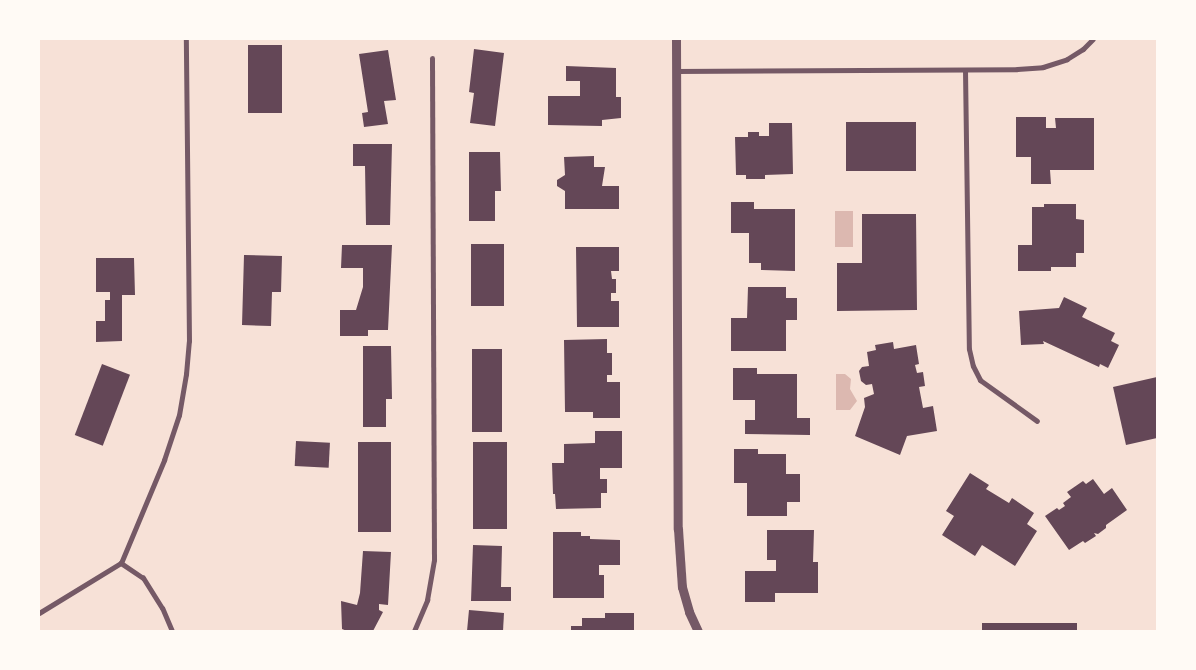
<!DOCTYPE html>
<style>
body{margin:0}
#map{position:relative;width:1196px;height:670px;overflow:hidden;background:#f7e1d7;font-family:"Sofia Sans Condensed",sans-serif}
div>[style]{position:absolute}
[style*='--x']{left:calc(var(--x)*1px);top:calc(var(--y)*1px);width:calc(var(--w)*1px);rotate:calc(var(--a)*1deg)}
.water>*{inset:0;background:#dcb8b0;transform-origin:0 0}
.building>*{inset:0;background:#644757;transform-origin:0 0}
.minor>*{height:5px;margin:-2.5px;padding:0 2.5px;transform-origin:2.5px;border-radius:2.5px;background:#755966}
.tertiary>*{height:9px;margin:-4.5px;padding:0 4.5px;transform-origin:4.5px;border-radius:4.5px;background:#755966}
span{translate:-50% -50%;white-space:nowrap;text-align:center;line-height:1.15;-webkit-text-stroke:4px #fffaf5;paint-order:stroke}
.frame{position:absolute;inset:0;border:40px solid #fffaf5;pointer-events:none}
</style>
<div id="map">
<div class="water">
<i style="left:835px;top:211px;width:18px;height:36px"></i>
<i style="clip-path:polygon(836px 374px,845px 374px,851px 379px,850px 389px,857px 401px,850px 410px,836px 410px)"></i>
</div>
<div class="building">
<i style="left:248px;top:45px;width:34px;height:68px"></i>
<i style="clip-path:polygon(474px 49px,504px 53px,495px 126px,470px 123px,474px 93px,469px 92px)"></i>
<i style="clip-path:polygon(388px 50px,396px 100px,384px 101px,388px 124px,364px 127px,362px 113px,368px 112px,359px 54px)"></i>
<i style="clip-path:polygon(566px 66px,616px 68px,616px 97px,621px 97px,621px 118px,602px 120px,602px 126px,548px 125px,548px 96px,580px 96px,580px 81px,566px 81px)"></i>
<i style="clip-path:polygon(1016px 117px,1046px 117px,1046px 128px,1056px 128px,1055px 118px,1094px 118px,1094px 170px,1050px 170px,1051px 184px,1031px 184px,1031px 157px,1016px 157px)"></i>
<i style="left:846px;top:122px;width:70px;height:49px"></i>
<i style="clip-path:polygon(769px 123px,792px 123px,793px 174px,765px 175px,765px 179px,746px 179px,746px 175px,736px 175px,735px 137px,748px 137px,748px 132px,759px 132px,759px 136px,769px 136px)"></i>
<i style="clip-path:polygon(353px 144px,392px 144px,390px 225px,366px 225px,365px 166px,353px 166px)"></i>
<i style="clip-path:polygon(469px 152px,500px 152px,501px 191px,495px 191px,495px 221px,469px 221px)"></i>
<i style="clip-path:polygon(594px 156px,594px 167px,605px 167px,602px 186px,619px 186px,619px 209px,565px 209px,565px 191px,557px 186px,557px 180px,565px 175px,564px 157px)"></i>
<i style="clip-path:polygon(731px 202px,754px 202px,754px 209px,795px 209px,795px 271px,761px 270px,761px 263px,749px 263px,749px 233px,731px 233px)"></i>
<i style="clip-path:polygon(1044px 204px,1076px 204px,1076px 219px,1084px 220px,1084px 253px,1076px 253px,1076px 267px,1051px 267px,1051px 271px,1018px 271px,1018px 245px,1032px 245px,1032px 207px,1044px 207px)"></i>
<i style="clip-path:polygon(862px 214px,916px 214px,917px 310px,837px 311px,837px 263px,862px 263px)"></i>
<i style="left:471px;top:244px;width:33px;height:62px"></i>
<i style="clip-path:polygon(342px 245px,392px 245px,388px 330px,368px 330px,368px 336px,340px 336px,340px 310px,356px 310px,363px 287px,363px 268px,341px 268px)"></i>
<i style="clip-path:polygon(576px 247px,619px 247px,619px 271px,611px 271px,612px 279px,616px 279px,616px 293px,611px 293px,611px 301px,619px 301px,619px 327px,577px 327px)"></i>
<i style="clip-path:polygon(244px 255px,282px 256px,281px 292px,272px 292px,271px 326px,242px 325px)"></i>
<i style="clip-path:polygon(96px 258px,134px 258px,135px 295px,122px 295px,122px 341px,96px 342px,96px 321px,105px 321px,105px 300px,110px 300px,110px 292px,96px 292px)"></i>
<i style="clip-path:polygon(748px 287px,786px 287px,786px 298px,797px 298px,797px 320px,786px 320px,786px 351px,731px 351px,731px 318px,747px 318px)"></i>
<i style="clip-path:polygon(1064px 297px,1087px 308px,1082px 317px,1115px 333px,1111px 341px,1119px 345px,1108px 368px,1100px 364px,1099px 367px,1043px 341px,1044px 344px,1021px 345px,1019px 311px,1059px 308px)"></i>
<i style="clip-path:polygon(607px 339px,607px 353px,612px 353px,612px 375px,607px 375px,607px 382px,620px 382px,620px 418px,593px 418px,593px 412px,565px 412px,564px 340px)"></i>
<i style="clip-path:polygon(893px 342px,894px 349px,916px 345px,919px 364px,915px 365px,917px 373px,923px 372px,925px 386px,919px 387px,923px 408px,933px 406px,937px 431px,907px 436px,900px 455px,855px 436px,865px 407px,864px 398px,874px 394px,872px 384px,866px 385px,861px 381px,859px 371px,862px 367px,869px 366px,867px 352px,876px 350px,875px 345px)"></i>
<i style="clip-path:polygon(363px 346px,391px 346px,392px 399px,386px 399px,386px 427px,363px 427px)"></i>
<i style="left:472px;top:349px;width:30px;height:83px"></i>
<i style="left:102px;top:364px;width:30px;height:76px;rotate:21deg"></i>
<i style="clip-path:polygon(733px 368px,757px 368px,757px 374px,797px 374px,797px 418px,810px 418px,810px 435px,745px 434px,745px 420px,755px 420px,755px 400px,733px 400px)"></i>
<i style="clip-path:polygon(1157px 377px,1157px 438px,1126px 445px,1113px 387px)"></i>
<i style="clip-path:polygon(595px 431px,622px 431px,622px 468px,600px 468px,600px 479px,607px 479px,607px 493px,601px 493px,601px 508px,556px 509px,555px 494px,553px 494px,552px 463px,564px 463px,564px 444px,595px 443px)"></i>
<i style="left:296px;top:441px;width:34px;height:25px;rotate:3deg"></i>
<i style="left:358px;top:442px;width:33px;height:90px"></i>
<i style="left:473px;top:442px;width:34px;height:87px"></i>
<i style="clip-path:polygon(734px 449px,758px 449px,758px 454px,786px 454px,786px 474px,800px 474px,800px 502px,787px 502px,787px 516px,747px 516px,747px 483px,734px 483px)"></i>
<i style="clip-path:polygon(970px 473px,989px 485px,986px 489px,1009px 503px,1012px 498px,1034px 513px,1027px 524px,1037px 531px,1015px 566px,982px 545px,975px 556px,942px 535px,954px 516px,946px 511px)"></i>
<i style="clip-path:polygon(1093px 479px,1104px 494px,1112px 488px,1127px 510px,1106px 525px,1106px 528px,1098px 534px,1094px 533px,1096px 536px,1085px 543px,1083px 541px,1069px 550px,1045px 516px,1057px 508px,1059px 510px,1065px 506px,1063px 503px,1071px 497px,1067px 492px,1083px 481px,1086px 484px)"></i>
<i style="clip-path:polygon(767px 530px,814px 530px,813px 562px,818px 562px,818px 593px,775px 593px,775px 602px,745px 602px,745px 571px,776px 571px,776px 560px,767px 560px)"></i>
<i style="clip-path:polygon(553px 532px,581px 532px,581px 536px,590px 536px,590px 539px,620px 540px,620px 565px,599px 565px,599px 575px,604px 575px,604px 598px,553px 598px)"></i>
<i style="clip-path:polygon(473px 545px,502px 546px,501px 587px,511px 587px,511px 601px,471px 601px)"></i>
<i style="clip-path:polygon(363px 551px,391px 552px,388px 605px,379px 604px,379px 610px,383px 612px,373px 631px,347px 631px,342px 629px,341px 601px,357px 605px,360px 593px)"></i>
<i style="clip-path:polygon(469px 610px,504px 613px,503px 631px,467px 631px)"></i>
<i style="clip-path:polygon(605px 613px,634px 613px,634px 631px,571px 631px,571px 626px,582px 626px,582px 618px,605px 618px)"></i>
<i style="left:1077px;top:623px;width:8px;height:95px;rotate:90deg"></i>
</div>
<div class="minor">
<i style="--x:965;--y:70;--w:279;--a:89.2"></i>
<i style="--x:969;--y:349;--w:17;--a:77"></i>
<i style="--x:973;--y:366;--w:16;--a:63"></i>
<i style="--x:980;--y:380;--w:70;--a:35.7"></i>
<i style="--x:676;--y:71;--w:341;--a:-0.3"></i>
<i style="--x:1017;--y:69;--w:26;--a:-4"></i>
<i style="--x:1043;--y:67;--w:25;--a:-18"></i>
<i style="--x:1067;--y:59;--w:19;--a:-32"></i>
<i style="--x:1083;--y:49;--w:14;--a:-45"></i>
<i style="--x:39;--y:613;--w:96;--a:-31.4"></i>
<i style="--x:172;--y:631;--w:25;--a:-113"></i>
<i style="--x:162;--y:608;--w:36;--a:-122"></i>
<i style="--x:143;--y:578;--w:27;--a:-146"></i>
<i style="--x:121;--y:563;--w:112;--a:-67.3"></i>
<i style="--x:164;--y:460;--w:47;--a:-71.6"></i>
<i style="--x:179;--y:415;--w:42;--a:-80.3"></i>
<i style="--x:186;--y:374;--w:33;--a:-85"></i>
<i style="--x:189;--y:341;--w:302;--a:-90.6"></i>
<i style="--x:414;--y:631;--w:34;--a:-67"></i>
<i style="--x:427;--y:600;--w:41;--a:-80.1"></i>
<i style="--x:434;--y:560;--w:502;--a:-90.23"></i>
</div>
<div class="tertiary">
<i style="--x:676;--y:39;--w:490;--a:89.8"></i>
<i style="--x:678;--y:529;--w:58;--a:86.1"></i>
<i style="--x:682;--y:587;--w:26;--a:74"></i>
<i style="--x:689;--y:612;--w:21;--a:65"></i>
</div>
<div class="frame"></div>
</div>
